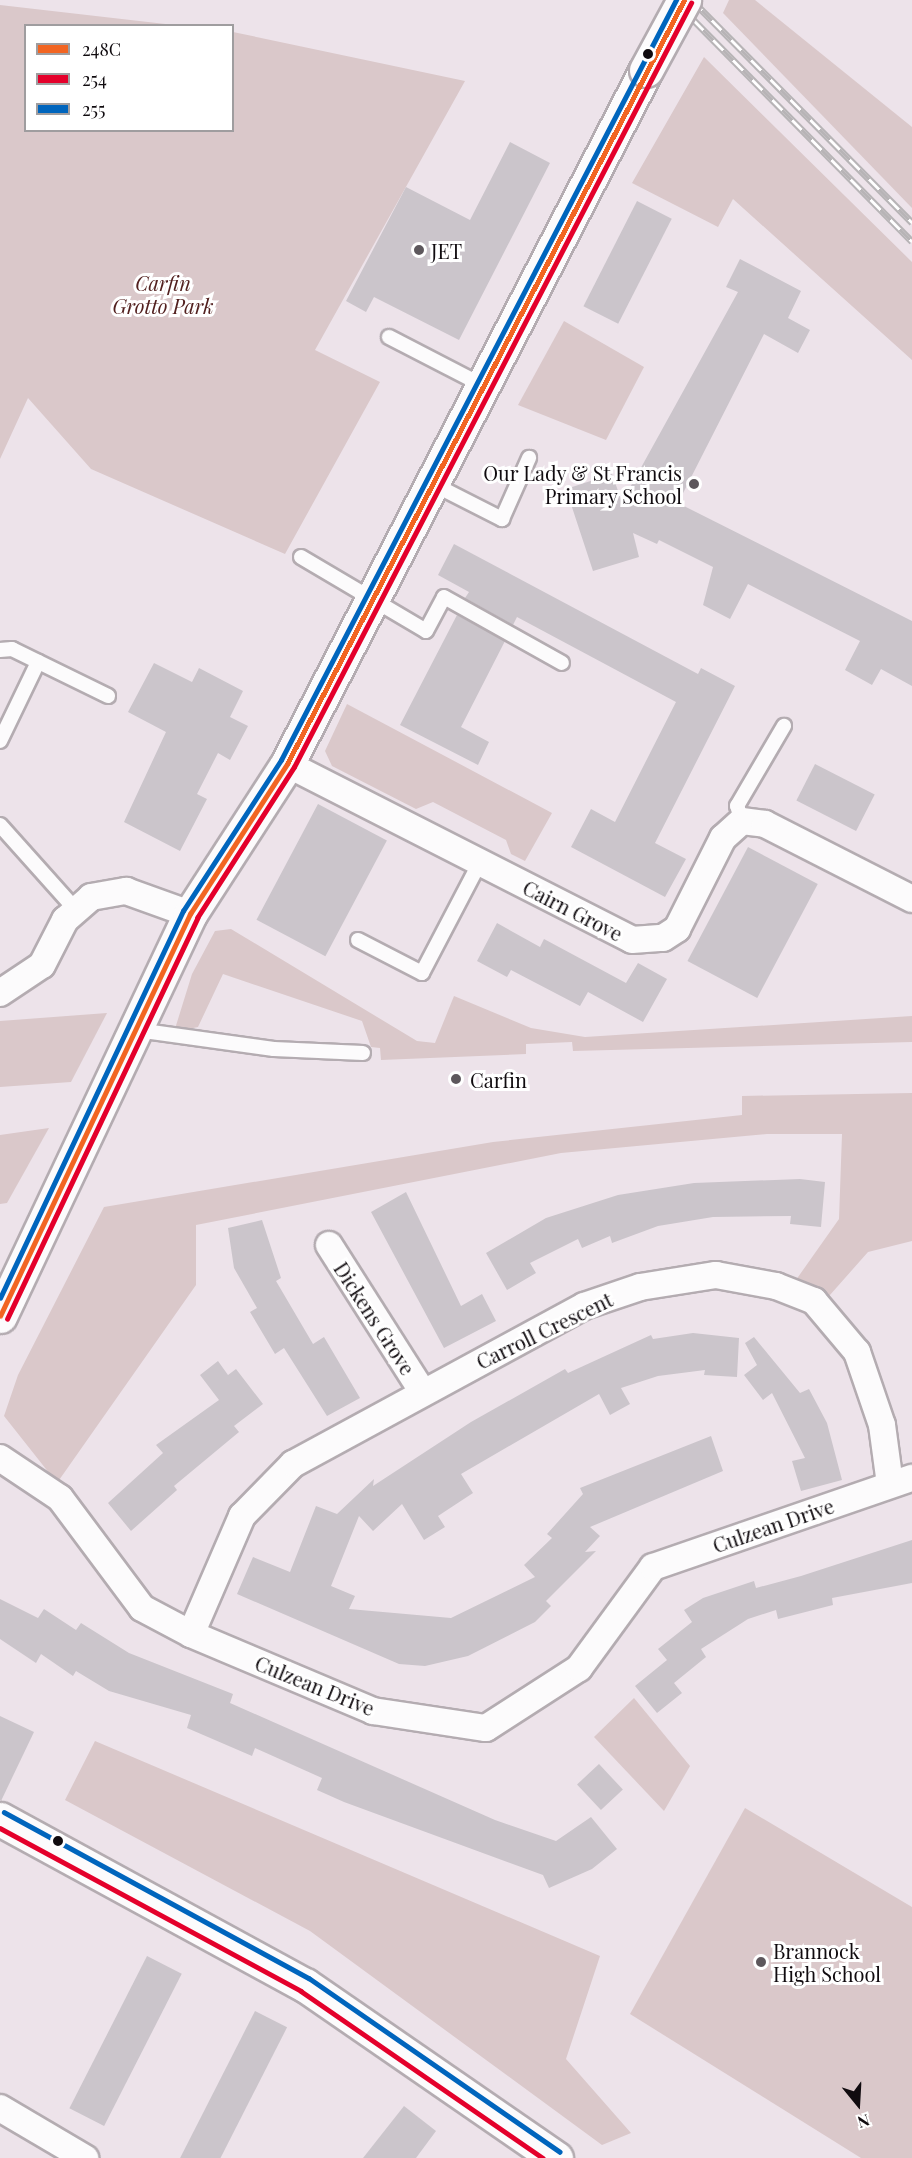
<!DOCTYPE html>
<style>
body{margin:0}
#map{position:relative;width:912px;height:2158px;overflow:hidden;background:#ede3ea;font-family:"Playfair Display",serif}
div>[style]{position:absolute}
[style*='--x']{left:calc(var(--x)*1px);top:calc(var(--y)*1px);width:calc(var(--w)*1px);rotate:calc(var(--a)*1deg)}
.green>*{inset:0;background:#dac8ca}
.building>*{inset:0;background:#cbc5cb;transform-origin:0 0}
.roads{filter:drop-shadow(2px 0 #b4acb1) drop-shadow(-2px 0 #b4acb1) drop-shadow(0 2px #b4acb1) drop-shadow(0 -2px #b4acb1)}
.lane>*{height:14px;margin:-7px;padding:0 7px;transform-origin:7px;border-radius:7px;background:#fcfbfc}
.street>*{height:26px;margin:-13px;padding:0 13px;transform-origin:13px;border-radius:13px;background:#fcfbfc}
.secondary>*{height:33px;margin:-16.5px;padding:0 16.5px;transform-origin:16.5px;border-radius:16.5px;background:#fcfbfc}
.rail>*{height:7px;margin-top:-3.5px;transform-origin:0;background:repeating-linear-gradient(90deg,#fff 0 14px,#b7b4b6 0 28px);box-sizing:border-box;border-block:2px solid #b7b4b6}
.bridges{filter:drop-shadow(2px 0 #b4acb1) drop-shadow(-2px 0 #b4acb1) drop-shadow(0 2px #b4acb1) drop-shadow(0 -2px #b4acb1)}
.secondary-bridge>*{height:33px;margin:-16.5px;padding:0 16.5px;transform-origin:16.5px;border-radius:16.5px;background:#fcfbfc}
.bus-1>*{height:4.5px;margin:-2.25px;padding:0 2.25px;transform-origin:2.25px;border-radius:2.25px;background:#f26522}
.bus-2>*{height:4.5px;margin:-2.25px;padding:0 2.25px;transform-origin:2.25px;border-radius:2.25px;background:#e4002b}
.bus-3>*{height:4.5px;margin:-2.25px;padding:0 2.25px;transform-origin:2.25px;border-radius:2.25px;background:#0065bd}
.dots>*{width:16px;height:16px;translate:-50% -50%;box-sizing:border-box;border:3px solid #fff;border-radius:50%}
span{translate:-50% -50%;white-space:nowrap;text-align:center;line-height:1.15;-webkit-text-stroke:6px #fff;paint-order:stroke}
.poi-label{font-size:20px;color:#100b0f}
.left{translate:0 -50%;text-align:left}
.right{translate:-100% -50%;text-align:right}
.park-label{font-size:20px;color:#52201f;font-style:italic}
.street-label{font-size:20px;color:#100b0f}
.legend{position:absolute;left:24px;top:24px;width:210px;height:108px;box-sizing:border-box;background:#fff;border:2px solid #9f9d9f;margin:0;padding:8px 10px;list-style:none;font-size:18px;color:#100b0f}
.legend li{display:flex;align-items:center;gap:12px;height:30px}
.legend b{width:30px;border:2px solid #9f9d9f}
.north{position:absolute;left:828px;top:2074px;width:60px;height:60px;-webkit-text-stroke:4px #fff;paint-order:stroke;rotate:162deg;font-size:16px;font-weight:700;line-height:24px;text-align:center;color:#100b0f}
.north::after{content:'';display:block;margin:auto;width:21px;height:27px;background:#100b0f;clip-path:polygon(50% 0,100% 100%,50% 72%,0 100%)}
</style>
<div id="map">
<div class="green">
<i style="clip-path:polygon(729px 0,755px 0,912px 127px,912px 208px,723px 13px)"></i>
<i style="clip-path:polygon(0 5px,174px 25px,26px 26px,26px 130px,232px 130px,233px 32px,465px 81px,315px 350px,380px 382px,285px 554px,91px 469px,28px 398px,0 459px)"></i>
<i style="clip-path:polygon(704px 57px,912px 262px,912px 360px,733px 199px,718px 227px,632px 183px)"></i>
<i style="clip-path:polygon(564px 321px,644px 367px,606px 440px,518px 405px)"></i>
<i style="clip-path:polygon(347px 704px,552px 813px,525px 861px,511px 854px,506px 840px,433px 802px,416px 809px,332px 766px,325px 751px)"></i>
<i style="clip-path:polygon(231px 929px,417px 1041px,435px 1043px,454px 996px,531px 1028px,585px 1037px,912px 1016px,912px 1042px,573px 1051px,572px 1042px,526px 1044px,526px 1054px,381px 1060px,380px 1048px,371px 1047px,362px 1021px,223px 974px,198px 1027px,174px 1032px,192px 974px,215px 931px)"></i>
<i style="clip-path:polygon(107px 1013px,71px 1082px,0 1087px,0 1021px)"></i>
<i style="clip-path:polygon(912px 1093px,912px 1241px,868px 1252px,822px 1304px,791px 1287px,839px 1219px,842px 1134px,767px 1134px,561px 1153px,196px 1225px,196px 1285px,57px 1483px,4px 1416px,18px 1375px,104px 1207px,493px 1142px,742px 1115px,742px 1096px)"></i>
<i style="clip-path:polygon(49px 1128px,7px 1203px,0 1204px,0 1135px)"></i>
<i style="clip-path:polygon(634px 1698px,690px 1766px,664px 1811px,594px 1737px)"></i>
<i style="clip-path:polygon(95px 1741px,600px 1956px,566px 2059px,631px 2133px,602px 2145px,310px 1931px,65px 1800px)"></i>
<i style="clip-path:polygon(745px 1808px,912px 1907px,912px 2158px,861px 2158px,630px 2014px)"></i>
</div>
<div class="building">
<i style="clip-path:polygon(510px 142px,550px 163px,459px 340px,374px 297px,366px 312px,346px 301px,406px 187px,470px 220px)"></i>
<i style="left:637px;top:201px;width:39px;height:118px;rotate:27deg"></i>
<i style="clip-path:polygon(740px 259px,801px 291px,788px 318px,810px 330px,798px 353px,764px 334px,678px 503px,912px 621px,912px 686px,881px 669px,872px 685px,845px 670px,860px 641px,748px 584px,730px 619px,703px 605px,713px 567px,659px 540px,657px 544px,633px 533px,639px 557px,593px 571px,566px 489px,612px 474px,622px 502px,738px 292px,726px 287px)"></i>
<i style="clip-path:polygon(454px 544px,698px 674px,701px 668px,735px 686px,655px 843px,686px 859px,665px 897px,571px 847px,591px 809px,615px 822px,676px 702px,517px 617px,513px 625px,465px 598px,469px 592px,438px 575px)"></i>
<i style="clip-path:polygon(457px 615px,505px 641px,461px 727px,489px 742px,478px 765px,400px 725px)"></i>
<i style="clip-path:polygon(154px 663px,192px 682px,199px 668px,243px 691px,230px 717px,248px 726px,230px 760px,218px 753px,197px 794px,207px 799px,180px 851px,124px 822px,166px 732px,128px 712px)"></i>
<i style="left:815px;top:764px;width:67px;height:41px;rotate:27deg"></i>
<i style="left:318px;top:804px;width:78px;height:131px;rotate:28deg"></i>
<i style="left:748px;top:847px;width:79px;height:129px;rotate:28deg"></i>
<i style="clip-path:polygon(497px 923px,540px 947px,544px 939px,626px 983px,638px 963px,667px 979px,643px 1022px,588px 992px,580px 1006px,511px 970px,507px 977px,477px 961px)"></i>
<i style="clip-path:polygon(800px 1179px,825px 1182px,821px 1227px,790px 1224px,791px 1216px,713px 1217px,658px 1226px,612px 1243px,610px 1236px,582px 1248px,578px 1239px,530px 1263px,536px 1273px,507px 1290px,486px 1253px,546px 1218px,618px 1195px,694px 1183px)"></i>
<i style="clip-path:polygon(406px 1192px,461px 1306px,482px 1294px,496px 1321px,444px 1348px,371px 1212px)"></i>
<i style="clip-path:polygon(262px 1220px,281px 1278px,276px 1281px,313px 1344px,324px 1337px,360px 1398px,327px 1416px,284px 1348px,275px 1354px,250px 1312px,257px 1308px,234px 1268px,228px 1228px)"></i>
<i style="clip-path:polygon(693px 1333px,739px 1338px,737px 1377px,704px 1375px,705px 1370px,658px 1376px,621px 1388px,630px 1404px,610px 1415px,599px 1394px,461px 1474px,473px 1493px,438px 1516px,445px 1527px,424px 1540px,402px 1504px,373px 1531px,359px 1516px,331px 1586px,355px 1596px,349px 1609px,451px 1618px,535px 1577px,524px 1565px,552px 1538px,547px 1534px,583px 1494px,580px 1488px,711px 1436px,723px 1471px,590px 1527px,600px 1536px,585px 1552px,596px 1551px,546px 1601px,551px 1606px,535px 1622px,468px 1656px,425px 1666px,399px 1664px,237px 1594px,253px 1557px,290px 1572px,316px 1506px,337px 1514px,374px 1479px,373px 1486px,471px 1422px,565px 1369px,568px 1373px,651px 1335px,653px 1339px)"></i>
<i style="clip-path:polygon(754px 1337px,800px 1393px,809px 1389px,827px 1423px,842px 1480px,801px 1491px,792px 1461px,805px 1458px,772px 1393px,763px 1400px,744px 1375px,757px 1365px,745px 1343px)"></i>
<i style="clip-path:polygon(218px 1361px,228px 1375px,236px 1369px,263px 1404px,234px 1426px,239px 1432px,174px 1486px,177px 1490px,131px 1531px,108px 1503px,163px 1453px,156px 1445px,219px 1400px,200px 1375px)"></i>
<i style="clip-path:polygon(912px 1540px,912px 1583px,832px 1598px,833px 1605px,778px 1619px,776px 1610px,748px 1619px,701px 1649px,706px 1657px,674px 1683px,682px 1693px,657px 1713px,635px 1686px,667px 1660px,658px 1649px,692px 1622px,684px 1610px,703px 1598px,754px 1581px,756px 1588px,801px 1576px)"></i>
<i style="clip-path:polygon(0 1599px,38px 1618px,44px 1609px,76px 1630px,81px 1623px,129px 1653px,233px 1694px,230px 1703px,495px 1820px,556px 1841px,591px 1817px,617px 1849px,592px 1869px,549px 1888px,543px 1875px,344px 1802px,317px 1790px,322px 1778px,255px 1748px,252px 1756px,187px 1728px,191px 1715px,109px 1691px,76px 1671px,73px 1676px,41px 1654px,36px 1663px,0 1639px)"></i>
<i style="clip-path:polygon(0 1716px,34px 1732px,1px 1801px,0 1800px)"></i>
<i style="left:599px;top:1764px;width:35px;height:30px;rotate:47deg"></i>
<i style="left:147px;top:1956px;width:39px;height:171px;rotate:27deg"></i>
<i style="left:255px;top:2011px;width:36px;height:166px;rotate:27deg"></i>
<i style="clip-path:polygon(404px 2106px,436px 2131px,416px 2158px,363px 2158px)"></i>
</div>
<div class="roads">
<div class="lane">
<i style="--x:389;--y:337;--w:105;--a:27.3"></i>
<i style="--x:431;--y:483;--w:80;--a:26.9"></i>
<i style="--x:502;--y:519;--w:67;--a:-66.1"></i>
<i style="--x:301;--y:557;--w:145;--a:30.6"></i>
<i style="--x:426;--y:631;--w:38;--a:-62"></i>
<i style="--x:444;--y:597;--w:135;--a:29.2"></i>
<i style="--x:0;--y:650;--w:12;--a:-5"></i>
<i style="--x:12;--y:649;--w:107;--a:26.1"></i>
<i style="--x:0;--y:741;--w:88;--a:-64.3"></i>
<i style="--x:742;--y:821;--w:16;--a:-108"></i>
<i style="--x:737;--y:806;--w:93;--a:-59.6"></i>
<i style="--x:0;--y:825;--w:114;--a:48.2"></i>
<i style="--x:358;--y:940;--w:72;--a:27.3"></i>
<i style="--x:422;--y:973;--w:125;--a:-62.4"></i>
<i style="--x:137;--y:1030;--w:138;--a:7.9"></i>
<i style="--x:274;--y:1049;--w:89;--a:2.6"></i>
</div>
<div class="street">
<i style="--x:287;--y:764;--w:387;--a:27"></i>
<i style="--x:632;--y:940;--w:31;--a:-4"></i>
<i style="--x:663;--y:938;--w:17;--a:-33"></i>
<i style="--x:677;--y:929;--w:102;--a:-63.2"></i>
<i style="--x:723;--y:838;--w:25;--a:-42"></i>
<i style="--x:742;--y:821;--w:23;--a:7"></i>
<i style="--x:765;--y:824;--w:165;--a:27"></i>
<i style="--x:0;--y:993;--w:50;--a:-33.7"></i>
<i style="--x:42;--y:965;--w:51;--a:-62.9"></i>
<i style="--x:65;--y:920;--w:35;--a:-41"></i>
<i style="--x:91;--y:897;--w:36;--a:-10"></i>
<i style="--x:126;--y:891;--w:68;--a:19.8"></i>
<i style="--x:329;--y:1245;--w:173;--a:57.5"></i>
<i style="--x:0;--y:1458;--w:72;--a:33.7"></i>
<i style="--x:60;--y:1498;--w:137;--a:53.3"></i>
<i style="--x:142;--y:1608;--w:55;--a:28"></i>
<i style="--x:191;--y:1634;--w:198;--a:22.9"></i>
<i style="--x:373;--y:1711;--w:114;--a:8.6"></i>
<i style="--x:486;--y:1728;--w:111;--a:-32.8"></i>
<i style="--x:579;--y:1668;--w:125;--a:-53.8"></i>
<i style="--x:653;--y:1567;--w:274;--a:-19"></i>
<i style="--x:191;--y:1634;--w:129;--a:-66.6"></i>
<i style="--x:242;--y:1516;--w:73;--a:-45.6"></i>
<i style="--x:293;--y:1464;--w:331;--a:-28.5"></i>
<i style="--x:584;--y:1306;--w:59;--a:-18.7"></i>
<i style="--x:640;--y:1287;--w:77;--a:-9"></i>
<i style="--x:716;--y:1275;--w:61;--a:10.4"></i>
<i style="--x:776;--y:1286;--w:41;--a:21.5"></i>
<i style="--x:814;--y:1301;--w:67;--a:49.9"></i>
<i style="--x:857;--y:1352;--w:77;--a:71.1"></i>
<i style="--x:882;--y:1425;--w:60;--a:82.3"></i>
<i style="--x:0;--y:2108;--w:99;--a:30.5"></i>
</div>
<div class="secondary">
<i style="--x:0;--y:1316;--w:445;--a:-64.7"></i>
<i style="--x:190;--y:914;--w:179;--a:-57.1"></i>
<i style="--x:287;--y:764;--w:781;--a:-62.65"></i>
<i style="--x:0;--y:1819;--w:347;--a:28.6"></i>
<i style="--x:305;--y:1985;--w:305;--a:34.6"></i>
</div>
</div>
<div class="rail">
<i style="--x:674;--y:0;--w:339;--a:45.4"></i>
<i style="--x:692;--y:0;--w:313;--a:45.3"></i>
</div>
<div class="bridges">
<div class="secondary-bridge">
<i style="--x:646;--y:70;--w:80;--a:-61.5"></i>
</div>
</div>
<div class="bus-1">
<i style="--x:0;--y:1316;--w:445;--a:-64.7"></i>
<i style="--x:190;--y:914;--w:179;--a:-57.1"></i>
<i style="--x:287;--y:764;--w:861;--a:-62.54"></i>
</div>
<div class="bus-2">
<i style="--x:7;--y:1319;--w:444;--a:-64.6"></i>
<i style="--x:197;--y:918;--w:179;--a:-57.3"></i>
<i style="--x:294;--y:767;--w:861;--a:-62.54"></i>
<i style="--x:0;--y:1828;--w:342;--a:28.4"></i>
<i style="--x:301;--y:1991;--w:294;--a:34.6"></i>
</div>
<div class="bus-3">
<i style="--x:0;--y:1298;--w:428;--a:-64.7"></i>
<i style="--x:183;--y:911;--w:180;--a:-57"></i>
<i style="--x:281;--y:760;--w:857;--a:-62.54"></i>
<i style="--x:4;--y:1812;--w:347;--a:28.6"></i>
<i style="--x:309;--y:1978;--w:305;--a:34.7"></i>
</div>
<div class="dots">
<i style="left:648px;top:54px;background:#100b0f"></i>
<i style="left:419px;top:250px;background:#5d575c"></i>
<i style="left:694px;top:484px;background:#5d575c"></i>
<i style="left:456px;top:1079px;background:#5d575c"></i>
<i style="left:58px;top:1841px;background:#100b0f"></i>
<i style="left:761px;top:1962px;background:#5d575c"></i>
</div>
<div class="poi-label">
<span class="left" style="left:431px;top:250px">JET</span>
<span class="right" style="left:682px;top:484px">Our Lady &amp; St Francis<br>Primary School</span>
<span class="left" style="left:470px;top:1079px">Carfin</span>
<span class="left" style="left:773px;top:1962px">Brannock<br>High School</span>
</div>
<div class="park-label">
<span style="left:163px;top:294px">Carfin<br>Grotto Park</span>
</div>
<div class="street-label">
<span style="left:573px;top:910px;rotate:27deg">Cairn Grove</span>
<span style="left:375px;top:1318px;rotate:57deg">Dickens Grove</span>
<span style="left:544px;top:1330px;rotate:-26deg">Carroll Crescent</span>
<span style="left:773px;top:1525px;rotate:-19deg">Culzean Drive</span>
<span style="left:315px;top:1685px;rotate:22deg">Culzean Drive</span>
</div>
<ul class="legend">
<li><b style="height:8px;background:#f26522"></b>248C</li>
<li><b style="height:8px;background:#e4002b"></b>254</li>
<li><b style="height:8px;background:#0065bd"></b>255</li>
</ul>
<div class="north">N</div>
</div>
